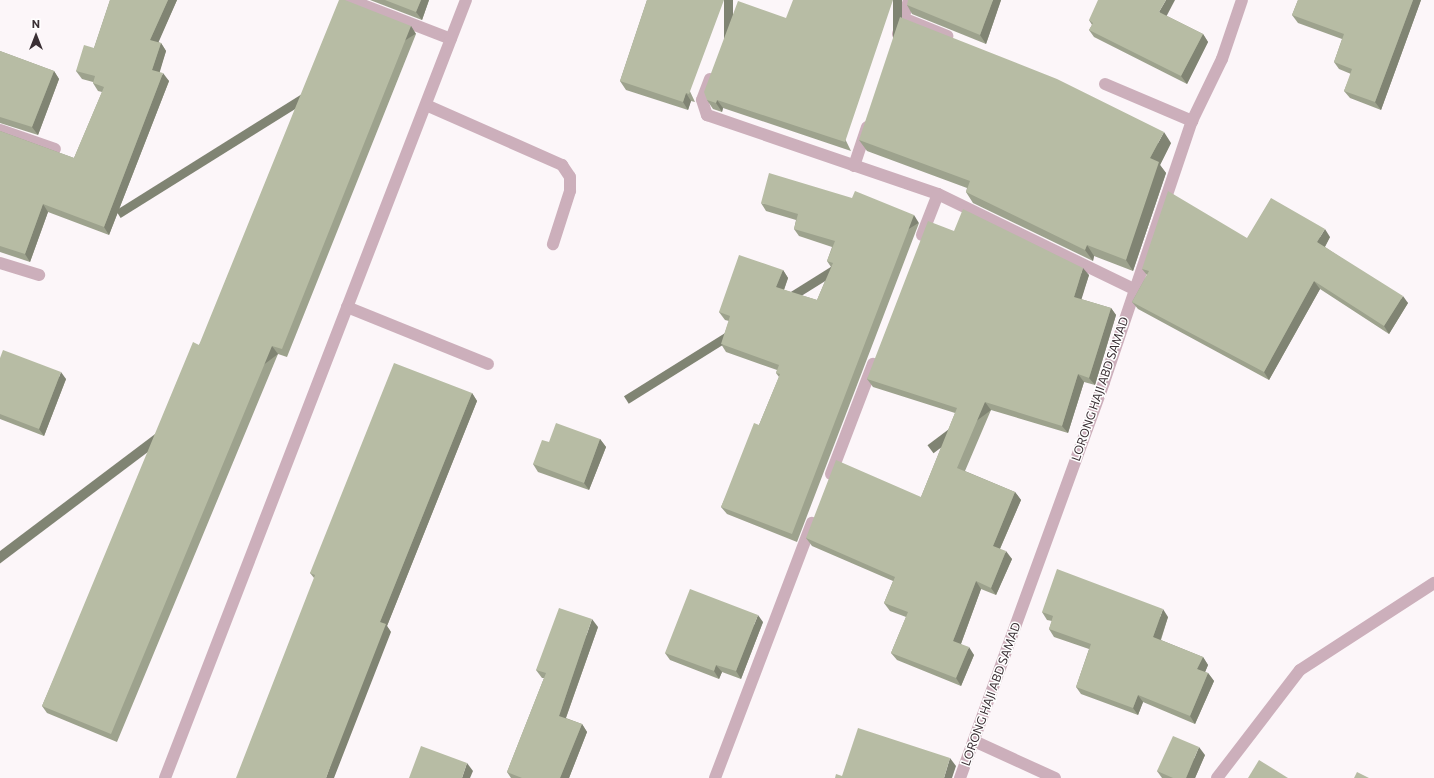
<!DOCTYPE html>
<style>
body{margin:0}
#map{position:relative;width:1434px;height:778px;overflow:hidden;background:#fcf6f9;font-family:Commissioner,sans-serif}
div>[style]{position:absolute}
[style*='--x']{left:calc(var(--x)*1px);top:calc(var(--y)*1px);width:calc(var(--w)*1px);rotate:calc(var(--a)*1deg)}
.minor>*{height:12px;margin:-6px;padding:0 6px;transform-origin:6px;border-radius:6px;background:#ccafbb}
.wall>*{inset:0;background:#9da28d}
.shaded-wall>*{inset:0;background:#808473;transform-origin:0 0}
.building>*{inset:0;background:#b7bca4}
span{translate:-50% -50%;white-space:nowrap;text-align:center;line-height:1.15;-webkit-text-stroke:3px #fff;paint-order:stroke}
.street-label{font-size:12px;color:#3a2f34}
.north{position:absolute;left:16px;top:16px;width:40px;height:40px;-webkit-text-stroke:3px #fff;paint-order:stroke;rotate:0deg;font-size:11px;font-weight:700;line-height:16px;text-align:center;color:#3a2f34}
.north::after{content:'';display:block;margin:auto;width:14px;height:18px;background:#3a2f34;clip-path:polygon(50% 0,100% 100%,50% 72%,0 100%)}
</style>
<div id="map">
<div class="minor">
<i style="--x:350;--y:0;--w:108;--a:21.1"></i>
<i style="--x:903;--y:18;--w:48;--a:22.2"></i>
<i style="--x:898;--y:34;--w:36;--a:-72"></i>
<i style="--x:710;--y:79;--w:22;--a:111"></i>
<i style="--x:702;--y:100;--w:16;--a:72"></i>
<i style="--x:707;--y:115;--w:244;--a:18.9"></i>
<i style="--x:938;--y:194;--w:218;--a:25.9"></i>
<i style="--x:1105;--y:84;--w:95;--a:23"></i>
<i style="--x:426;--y:105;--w:149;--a:23.8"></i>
<i style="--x:562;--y:165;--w:14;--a:56"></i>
<i style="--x:570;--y:177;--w:14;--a:90"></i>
<i style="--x:570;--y:191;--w:56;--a:107.8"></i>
<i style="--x:0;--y:130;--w:58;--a:19.1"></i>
<i style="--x:854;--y:166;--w:41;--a:-71.6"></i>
<i style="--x:922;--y:235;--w:44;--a:-68.7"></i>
<i style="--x:0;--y:263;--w:41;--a:17.1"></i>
<i style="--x:347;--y:307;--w:152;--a:22"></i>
<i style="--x:831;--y:474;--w:118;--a:-69.1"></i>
<i style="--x:974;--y:741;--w:89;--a:24.6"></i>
<i style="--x:165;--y:778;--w:834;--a:-68.85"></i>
<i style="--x:715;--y:778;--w:273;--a:-69.2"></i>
<i style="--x:960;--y:778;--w:421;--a:-70"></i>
<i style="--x:1104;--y:382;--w:275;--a:-71.4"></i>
<i style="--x:1192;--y:121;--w:69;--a:-64.2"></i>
<i style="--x:1222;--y:59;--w:62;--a:-71.3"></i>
<i style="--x:1217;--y:778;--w:136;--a:-52.5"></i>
<i style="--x:1300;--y:670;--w:160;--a:-33"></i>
</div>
<div class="wall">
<i style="clip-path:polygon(110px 0,177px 0,158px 42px,161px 43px,166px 51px,159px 72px,169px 81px,109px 235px,48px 212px,30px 262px,0 252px,0 131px,74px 158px,102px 92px,98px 91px,93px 83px,93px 82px,82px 79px,76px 71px,94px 48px)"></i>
<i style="clip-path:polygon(370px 0,429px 0,422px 20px)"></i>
<i style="clip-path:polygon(647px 0,695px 102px,691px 101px,688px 110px,626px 90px,620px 81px)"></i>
<i style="clip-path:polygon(1001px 0,986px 44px,912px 14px,907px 5px)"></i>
<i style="clip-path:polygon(1298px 0,1421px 0,1381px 110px,1350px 98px,1344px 91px,1351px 74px,1339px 69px,1334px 62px,1342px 39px,1298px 23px,1292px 15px)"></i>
<i style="clip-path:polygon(1167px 16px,1203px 34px,1208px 42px,1187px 84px,1094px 37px,1089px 30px,1092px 25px,1089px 20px)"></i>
<i style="clip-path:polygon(786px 18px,851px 151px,723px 108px,722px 112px,713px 109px,707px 100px)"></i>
<i style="clip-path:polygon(411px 26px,416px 34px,287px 357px,278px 354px,117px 742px,47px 713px,42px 706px,199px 345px)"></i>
<i style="clip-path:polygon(0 51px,54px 71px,59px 79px,38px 135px,0 123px)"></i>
<i style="clip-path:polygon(859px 140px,1171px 143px,1160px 165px,1166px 173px,1133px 271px,1094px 256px,1093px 261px,973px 203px,966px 192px,967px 188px,867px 151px)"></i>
<i style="clip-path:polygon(761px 203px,919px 223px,797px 542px,727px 514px,721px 507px,759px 425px,779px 377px,776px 373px,777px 370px,726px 352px,721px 344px,729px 321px,725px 320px,719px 312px,783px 270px,788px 278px,784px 290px,817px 300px,831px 267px,827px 261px,832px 247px,799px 236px,794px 229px,796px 220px,766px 211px)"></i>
<i style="clip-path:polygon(954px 231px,1089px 275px,1081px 299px,1111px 308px,1116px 315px,1095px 385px,1084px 382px,1068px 433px,991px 410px,965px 471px,1015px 492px,1021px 500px,1000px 549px,1012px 559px,996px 595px,981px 589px,961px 644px,974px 655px,961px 686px,897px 660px,891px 653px,906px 617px,890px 611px,884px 603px,893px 581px,812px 546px,806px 538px,921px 497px,955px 413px,873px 387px,867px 379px)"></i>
<i style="clip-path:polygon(1330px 237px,1325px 247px,1408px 303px,1389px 334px,1320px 289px,1269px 380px,1138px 309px,1132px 302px,1147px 275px,1142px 269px,1247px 238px)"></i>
<i style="clip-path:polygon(0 358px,66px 379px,44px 436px,0 419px)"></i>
<i style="clip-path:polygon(472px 393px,477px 401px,387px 626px,391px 632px,314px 578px,310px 573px)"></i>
<i style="clip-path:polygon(600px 439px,606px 447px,589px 490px,538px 472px,533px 464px)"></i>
<i style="clip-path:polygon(1042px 612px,1168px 617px,1161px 640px,1203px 657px,1208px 665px,1205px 672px,1208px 673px,1214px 681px,1195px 724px,1143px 702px,1138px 715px,1081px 694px,1076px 687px,1089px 649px,1054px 637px,1049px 629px,1052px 621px,1047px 620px)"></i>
<i style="clip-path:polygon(763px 622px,741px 679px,722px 672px,719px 679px,670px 660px,665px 653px)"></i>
<i style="clip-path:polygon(598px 627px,566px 718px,582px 724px,587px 732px,569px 778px,511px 778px,507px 772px,544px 678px,542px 678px,536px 670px)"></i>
<i style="clip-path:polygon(1205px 755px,1195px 778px,1162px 778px,1157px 771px)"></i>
</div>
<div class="shaded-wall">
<i style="clip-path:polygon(168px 0,177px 0,156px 48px,150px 40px)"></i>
<i style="clip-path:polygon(421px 0,429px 0,422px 20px,416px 12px)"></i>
<i style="left:724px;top:0;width:9px;height:100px"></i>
<i style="left:893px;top:0;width:9px;height:150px"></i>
<i style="clip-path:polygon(993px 0,1001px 0,986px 44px,980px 35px)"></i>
<i style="clip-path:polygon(1166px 0,1175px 0,1165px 19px,1159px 12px)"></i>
<i style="clip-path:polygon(1413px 0,1421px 0,1381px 110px,1375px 102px)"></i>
<i style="left:411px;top:26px;width:9px;height:348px;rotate:58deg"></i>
<i style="clip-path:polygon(1203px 34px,1208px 42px,1187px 84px,1181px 76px)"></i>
<i style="clip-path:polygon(161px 43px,166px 51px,158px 78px,152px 70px)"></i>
<i style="clip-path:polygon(54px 71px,59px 79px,38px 135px,32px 127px)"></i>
<i style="clip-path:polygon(163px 73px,169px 81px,109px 235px,104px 227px)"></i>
<i style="clip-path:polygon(686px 93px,691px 101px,688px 110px,683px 102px)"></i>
<i style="clip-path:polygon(717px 100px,723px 108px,722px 112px,716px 103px)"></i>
<i style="clip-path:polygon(1164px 132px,1171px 143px,1160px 165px,1166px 173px,1133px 271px,1126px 260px,1150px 158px)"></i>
<i style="clip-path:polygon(43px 204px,48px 212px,30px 262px,25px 254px)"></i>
<i style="left:914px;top:215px;width:9px;height:342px;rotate:58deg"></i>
<i style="clip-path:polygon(1325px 229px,1330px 237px,1323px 250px,1317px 242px)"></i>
<i style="clip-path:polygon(1087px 245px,1094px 256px,1093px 261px,1085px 250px)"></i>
<i style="clip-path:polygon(1083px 268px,1089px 275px,1080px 304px,1074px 297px)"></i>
<i style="clip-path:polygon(783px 270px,788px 278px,782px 295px,776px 287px)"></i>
<i style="clip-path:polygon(1314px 281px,1320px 289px,1269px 380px,1264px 372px)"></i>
<i style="clip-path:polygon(1403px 296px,1408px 303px,1389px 334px,1384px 326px)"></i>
<i style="clip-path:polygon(1111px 308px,1116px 315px,1095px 385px,1089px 378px)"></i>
<i style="left:272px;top:346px;width:10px;height:420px;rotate:53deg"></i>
<i style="clip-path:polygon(61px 372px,66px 379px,44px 436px,39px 429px)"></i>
<i style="clip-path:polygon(1078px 374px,1084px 382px,1068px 433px,1062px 426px)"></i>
<i style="clip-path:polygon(472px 393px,477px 401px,387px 626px,391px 632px,334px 778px,326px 778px,380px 622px)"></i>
<i style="left:985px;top:402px;width:10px;height:72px;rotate:53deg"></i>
<i style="clip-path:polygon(600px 439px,606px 447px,589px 490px,584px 483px)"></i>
<i style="clip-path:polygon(1015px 492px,1021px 500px,998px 553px,993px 546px)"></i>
<i style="clip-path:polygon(1006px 551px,1012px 559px,996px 595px,991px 588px)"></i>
<i style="clip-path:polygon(976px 581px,981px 589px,959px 649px,953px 641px)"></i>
<i style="clip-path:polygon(1163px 609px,1168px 617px,1159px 644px,1153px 637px)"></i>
<i style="clip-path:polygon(758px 615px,763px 622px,741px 679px,736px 671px)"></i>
<i style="clip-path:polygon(592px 619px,598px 627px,564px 723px,559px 716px)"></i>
<i style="clip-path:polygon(969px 647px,974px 655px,961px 686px,956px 678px)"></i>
<i style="clip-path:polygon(1203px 657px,1208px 665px,1203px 677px,1197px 669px)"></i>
<i style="clip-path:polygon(716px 665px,722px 672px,719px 679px,714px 671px)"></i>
<i style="clip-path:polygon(1208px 673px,1214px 681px,1195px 724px,1190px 716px)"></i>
<i style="clip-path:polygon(1138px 695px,1143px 702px,1138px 715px,1133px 708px)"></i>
<i style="clip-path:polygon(582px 724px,587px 732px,569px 778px,560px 778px)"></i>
<i style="clip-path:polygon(1199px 747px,1205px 755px,1195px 778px,1186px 778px)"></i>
<i style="clip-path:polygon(950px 758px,956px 766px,952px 778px,944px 778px)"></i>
<i style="clip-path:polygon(467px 763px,473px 771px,470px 778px,462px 778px)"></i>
</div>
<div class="building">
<i style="clip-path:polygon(110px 0,168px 0,150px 40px,161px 43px,152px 70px,163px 73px,104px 227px,43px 204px,25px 254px,0 246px,0 131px,74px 158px,104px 87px,93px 83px,95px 76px,76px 71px,84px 45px,94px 48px)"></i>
<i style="clip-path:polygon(339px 0,345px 0,411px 26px,282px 349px,272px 346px,111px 734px,42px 706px,193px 342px,199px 345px)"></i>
<i style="clip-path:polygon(385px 0,421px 0,416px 12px)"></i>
<i style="clip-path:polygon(647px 0,724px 0,689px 94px,686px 93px,683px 102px,620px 81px)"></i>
<i style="clip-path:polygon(793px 0,893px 0,845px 142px,717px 100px,716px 103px,707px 100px,704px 92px,738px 1px,786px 18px)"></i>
<i style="clip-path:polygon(908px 0,993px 0,980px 35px,907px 5px)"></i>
<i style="clip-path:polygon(1098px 0,1166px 0,1159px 12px,1203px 34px,1181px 76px,1089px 30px,1093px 23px,1089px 20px)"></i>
<i style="clip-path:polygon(1298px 0,1413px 0,1375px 102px,1344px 91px,1352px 69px,1334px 62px,1344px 34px,1292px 15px)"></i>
<i style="clip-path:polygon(900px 17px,1057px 79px,1164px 132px,1150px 158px,1159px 162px,1126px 260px,1087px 245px,1085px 250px,966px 192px,970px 181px,859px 140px)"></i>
<i style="clip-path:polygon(0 51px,54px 71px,32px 127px,0 117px)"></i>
<i style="clip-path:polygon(769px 173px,852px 198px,855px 191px,914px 215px,792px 534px,721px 507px,754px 423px,759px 425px,780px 374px,776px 373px,779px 365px,721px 344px,730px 316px,719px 312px,739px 255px,783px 270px,776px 287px,817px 300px,833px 263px,827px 261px,835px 241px,794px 229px,798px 214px,761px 203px)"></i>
<i style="clip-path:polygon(1168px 191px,1247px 238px,1271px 198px,1325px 229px,1317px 242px,1403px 296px,1384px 326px,1314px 281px,1264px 372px,1132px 302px,1149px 271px,1142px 269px)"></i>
<i style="clip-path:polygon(963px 209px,1083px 268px,1074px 297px,1111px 308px,1089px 378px,1078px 374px,1062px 426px,985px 402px,957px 468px,1015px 492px,993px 546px,1006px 551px,991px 588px,976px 581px,953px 641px,969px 647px,956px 678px,891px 653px,908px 612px,884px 603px,895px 577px,806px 538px,836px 460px,921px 497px,957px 408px,867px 379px,928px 221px,954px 231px)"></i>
<i style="clip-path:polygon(3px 350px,61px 372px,39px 429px,0 414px,0 358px)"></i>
<i style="clip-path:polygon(394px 363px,472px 393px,380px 622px,386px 624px,326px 778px,236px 778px,315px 575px,310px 573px)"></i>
<i style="clip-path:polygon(556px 423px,600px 439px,584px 483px,533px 464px,542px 440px,549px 442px)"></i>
<i style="clip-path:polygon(1057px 569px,1163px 609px,1153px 637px,1203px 657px,1197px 669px,1208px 673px,1190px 716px,1138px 695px,1133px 708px,1076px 687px,1091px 644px,1049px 629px,1053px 616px,1042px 612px)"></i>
<i style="clip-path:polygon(690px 589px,758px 615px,736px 671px,716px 665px,714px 671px,665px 653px)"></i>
<i style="clip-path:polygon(559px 608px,592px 619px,559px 716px,582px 724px,560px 778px,522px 778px,507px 772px,546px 673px,536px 670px)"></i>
<i style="clip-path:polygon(858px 728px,950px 758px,944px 778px,835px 778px,836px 774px,842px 776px)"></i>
<i style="clip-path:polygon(1173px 736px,1199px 747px,1186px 778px,1173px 778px,1157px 771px)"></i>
<i style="clip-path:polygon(421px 746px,467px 763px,462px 778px,409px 778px)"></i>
<i style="clip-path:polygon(1259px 760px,1288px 778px,1248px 778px)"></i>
<i style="clip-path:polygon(1357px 772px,1369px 778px,1354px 778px)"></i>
</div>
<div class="street-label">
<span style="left:1100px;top:389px;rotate:-71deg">LORONG HAJI ABD SAMAD</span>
<span style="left:991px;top:694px;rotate:-70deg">LORONG HAJI ABD SAMAD</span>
</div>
<div class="north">N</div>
</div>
